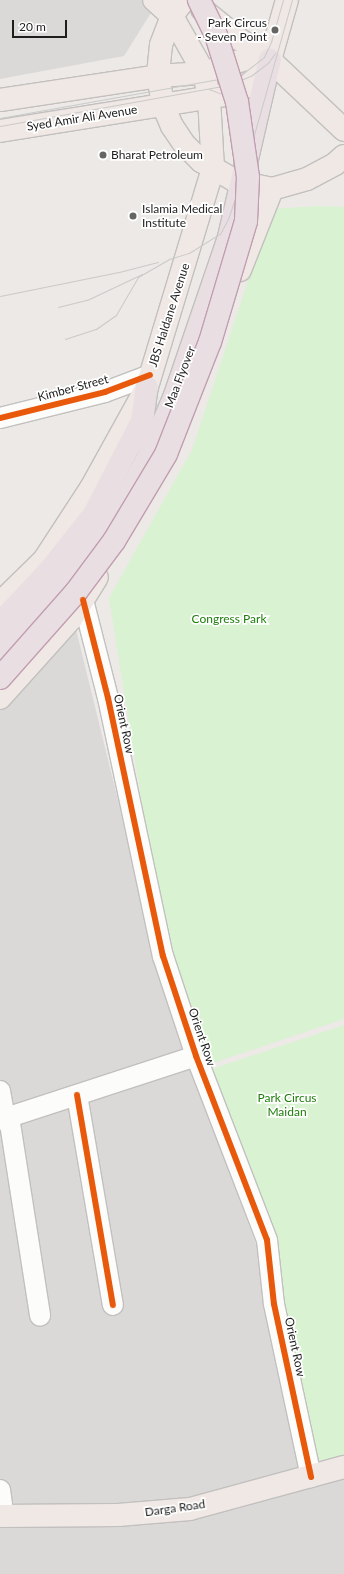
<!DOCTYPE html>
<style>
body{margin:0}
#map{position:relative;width:344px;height:1574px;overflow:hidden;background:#ece9e7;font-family:Lato,sans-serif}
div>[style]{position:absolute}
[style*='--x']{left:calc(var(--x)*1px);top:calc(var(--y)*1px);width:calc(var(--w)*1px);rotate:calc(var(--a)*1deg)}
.residential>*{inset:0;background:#dbd9d8}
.park>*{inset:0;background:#d9f2d2}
.roads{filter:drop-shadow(1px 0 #c2c0bf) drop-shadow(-1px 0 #c2c0bf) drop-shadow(0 1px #c2c0bf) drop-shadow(0 -1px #c2c0bf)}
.minor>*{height:20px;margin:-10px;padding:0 10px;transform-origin:10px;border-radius:10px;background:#fcfcfb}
.major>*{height:22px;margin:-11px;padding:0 11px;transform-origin:11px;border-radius:11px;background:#f0e8e4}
.highway>*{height:22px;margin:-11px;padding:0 11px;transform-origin:11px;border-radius:11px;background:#e9dfe3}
.tram>*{height:1px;margin:-0.5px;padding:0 0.5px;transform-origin:0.5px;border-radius:0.5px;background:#cacac9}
.bridges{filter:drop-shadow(1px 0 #c29db1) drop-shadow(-1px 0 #c29db1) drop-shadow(0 1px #c29db1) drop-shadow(0 -1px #c29db1)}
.highway-bridge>*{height:22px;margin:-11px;padding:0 11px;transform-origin:11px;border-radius:11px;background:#e9dfe3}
.cycleway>*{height:6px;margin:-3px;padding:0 3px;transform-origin:3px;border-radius:3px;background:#e8590c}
.dots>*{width:11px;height:11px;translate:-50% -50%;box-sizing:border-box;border:2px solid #fff;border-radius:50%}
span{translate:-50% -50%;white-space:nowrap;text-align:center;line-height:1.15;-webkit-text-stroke:3.5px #fff;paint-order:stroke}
.poi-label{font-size:12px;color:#1e1e1e}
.right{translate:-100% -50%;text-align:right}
.left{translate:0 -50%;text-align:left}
.street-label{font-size:12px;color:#1e1e1e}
.park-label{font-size:12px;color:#1d7e0a}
.scale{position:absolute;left:12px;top:20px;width:55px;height:18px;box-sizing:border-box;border:2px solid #1e1e1e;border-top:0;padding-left:5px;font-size:12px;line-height:14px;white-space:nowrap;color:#1e1e1e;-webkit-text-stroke:3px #fff;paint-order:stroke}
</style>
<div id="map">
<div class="residential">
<i style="clip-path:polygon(0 0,159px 0,124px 56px,0 79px)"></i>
<i style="clip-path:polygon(71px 609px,155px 951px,191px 1069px,257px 1247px,305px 1467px,193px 1506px,0 1514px,0 678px)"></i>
<i style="clip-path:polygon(344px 1471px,344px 1574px,0 1574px,0 1526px,174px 1511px)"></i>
</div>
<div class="park">
<i style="clip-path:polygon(317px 206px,344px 207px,344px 1019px,210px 1064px,180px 982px,148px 841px,109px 598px,192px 450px,272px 209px)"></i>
<i style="clip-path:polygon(344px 1025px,344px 1457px,317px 1462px,283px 1309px,277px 1238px,212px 1069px)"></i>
</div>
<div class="roads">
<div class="minor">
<i style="--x:0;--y:418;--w:108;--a:-13.9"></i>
<i style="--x:105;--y:392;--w:48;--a:-20.7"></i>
<i style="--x:83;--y:600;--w:101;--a:75.7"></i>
<i style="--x:108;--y:698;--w:264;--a:78"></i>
<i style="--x:163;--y:956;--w:105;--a:71.7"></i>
<i style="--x:196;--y:1056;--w:197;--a:68.9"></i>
<i style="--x:267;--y:1240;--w:64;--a:83.8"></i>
<i style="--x:274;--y:1304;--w:177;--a:77.9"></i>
<i style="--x:0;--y:1091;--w:27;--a:80"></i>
<i style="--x:77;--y:1095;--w:213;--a:80.3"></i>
<i style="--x:9;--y:1117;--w:201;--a:81.1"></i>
<i style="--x:0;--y:1120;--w:206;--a:-18.1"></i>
<i style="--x:0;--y:1490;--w:27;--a:82"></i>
</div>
<div class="major">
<i style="--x:184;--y:0;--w:20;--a:127"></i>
<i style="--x:172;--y:16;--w:31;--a:111"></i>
<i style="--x:161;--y:45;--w:31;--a:96"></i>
<i style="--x:158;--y:76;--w:29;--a:80"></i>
<i style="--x:163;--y:105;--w:23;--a:67"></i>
<i style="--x:172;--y:126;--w:23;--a:56"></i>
<i style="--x:185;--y:145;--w:23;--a:45"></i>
<i style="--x:201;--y:161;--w:39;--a:30"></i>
<i style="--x:235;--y:181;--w:38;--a:12"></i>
<i style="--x:272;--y:189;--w:36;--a:-16"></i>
<i style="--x:307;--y:179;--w:32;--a:-28"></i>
<i style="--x:335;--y:164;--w:12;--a:-42"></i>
<i style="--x:202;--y:9;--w:48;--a:39"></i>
<i style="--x:239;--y:39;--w:37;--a:34"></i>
<i style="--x:270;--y:60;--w:102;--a:43.4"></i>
<i style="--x:0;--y:100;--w:160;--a:-8.6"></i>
<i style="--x:158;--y:76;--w:46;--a:-3.7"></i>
<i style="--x:204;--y:73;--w:59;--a:-18.7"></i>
<i style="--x:0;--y:131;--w:228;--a:-9.1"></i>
<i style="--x:225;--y:95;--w:25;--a:-21"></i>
<i style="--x:248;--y:86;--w:34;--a:-50"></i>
<i style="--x:270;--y:60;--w:62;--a:-74.2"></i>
<i style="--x:240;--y:270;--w:87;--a:-68.4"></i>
<i style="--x:0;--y:603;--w:62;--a:-44.3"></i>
<i style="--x:44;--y:560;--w:86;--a:-56.9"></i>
<i style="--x:91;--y:488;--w:115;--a:-61"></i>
<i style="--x:147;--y:387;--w:229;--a:-73.2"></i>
<i style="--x:213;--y:168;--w:70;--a:-93.3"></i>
<i style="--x:209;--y:98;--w:25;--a:-101"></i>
<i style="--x:204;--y:73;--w:65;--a:-119.3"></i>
<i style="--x:172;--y:16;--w:24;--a:-138"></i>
<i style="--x:0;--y:698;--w:106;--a:-48.1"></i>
<i style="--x:71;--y:619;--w:49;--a:-58.2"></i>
<i style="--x:0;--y:1516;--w:118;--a:-0.5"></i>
<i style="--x:118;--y:1515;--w:72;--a:-4.8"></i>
<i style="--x:190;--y:1509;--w:160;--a:-15.3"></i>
</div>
<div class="highway">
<i style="--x:0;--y:623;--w:71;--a:-46.7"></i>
<i style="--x:49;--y:571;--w:73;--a:-51.7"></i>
<i style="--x:94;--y:514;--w:105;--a:-62.7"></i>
<i style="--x:142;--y:421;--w:34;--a:-82"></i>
<i style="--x:0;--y:650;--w:95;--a:-46.7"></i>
<i style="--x:65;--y:581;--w:99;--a:-53.2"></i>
<i style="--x:124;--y:502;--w:48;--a:-61.3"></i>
<i style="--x:147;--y:460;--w:68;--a:-66.5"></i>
<i style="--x:174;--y:398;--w:170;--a:-71.1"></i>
<i style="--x:229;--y:237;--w:182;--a:-77"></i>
</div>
</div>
<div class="tram">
<i style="--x:209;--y:89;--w:17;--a:21"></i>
<i style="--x:225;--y:95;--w:21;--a:41"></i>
<i style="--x:241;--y:109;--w:10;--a:61"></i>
<i style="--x:246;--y:118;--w:22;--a:77"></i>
<i style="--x:0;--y:118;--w:245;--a:-10.1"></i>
<i style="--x:241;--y:75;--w:29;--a:-38"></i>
<i style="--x:264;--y:57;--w:17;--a:-65"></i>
<i style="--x:271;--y:42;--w:44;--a:-74.1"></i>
<i style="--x:0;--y:126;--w:233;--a:-10.2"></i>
<i style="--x:229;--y:85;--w:25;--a:-23"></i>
<i style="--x:252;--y:75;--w:20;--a:-37"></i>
<i style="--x:268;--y:63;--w:12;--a:-55"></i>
<i style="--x:0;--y:296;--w:121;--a:-11.4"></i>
<i style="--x:119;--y:272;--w:40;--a:-14.4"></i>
<i style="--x:58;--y:307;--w:30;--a:-14"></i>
<i style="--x:87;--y:300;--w:61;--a:-25.3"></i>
<i style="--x:65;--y:339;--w:33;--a:-18"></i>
<i style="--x:96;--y:329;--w:24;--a:-35"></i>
<i style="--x:116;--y:315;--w:44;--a:-59.9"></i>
<i style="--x:138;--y:277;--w:36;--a:-30"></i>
<i style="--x:169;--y:259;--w:21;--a:-17"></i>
<i style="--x:189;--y:253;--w:36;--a:-32"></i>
<i style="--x:220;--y:234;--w:17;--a:-62"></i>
<i style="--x:228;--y:219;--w:40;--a:-71.1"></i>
<i style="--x:241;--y:181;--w:188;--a:-74.3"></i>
</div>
<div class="bridges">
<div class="highway-bridge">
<i style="--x:0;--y:678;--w:115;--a:-48.5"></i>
<i style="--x:76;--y:592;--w:64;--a:-53.3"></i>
<i style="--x:114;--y:541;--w:101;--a:-59.1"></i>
<i style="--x:166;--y:454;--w:120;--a:-68.6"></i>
<i style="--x:210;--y:342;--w:126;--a:-73.4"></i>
<i style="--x:246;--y:221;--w:44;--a:-87.4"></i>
<i style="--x:248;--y:177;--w:76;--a:-98.3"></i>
<i style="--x:237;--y:102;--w:70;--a:-107.4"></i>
<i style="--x:216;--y:35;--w:39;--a:-116"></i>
</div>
</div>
<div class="cycleway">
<i style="--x:0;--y:418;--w:108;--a:-13.9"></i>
<i style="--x:105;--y:392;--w:48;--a:-20.7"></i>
<i style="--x:83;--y:600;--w:101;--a:75.7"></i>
<i style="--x:108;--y:698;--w:264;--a:78"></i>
<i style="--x:163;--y:956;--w:105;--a:71.7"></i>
<i style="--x:196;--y:1056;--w:197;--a:68.9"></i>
<i style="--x:267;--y:1240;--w:64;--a:83.8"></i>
<i style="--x:274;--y:1304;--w:177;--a:77.9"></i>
<i style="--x:77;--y:1095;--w:213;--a:80.3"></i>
</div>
<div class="dots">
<i style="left:275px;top:30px;background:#666564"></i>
<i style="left:103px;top:155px;background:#666564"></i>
<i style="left:133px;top:216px;background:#666564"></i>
</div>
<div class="poi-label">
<span class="right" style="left:267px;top:30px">Park Circus<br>- Seven Point</span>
<span class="left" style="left:111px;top:155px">Bharat Petroleum</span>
<span class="left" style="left:142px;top:216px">Islamia Medical<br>Institute</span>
</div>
<div class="street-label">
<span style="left:82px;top:118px;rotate:-9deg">Syed Amir Ali Avenue</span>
<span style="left:169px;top:315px;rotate:-72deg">JBS Haldane Avenue</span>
<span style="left:180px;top:377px;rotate:-69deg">Maa Flyover</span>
<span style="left:73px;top:388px;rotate:-15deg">Kimber Street</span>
<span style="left:124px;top:724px;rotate:78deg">Orient Row</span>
<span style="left:202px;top:1037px;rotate:71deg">Orient Row</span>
<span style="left:295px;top:1347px;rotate:78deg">Orient Row</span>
<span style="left:175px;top:1508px;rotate:-8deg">Darga Road</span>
</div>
<div class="park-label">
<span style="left:229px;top:619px">Congress Park</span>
<span style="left:287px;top:1105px">Park Circus<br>Maidan</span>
</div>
<div class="scale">20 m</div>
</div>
